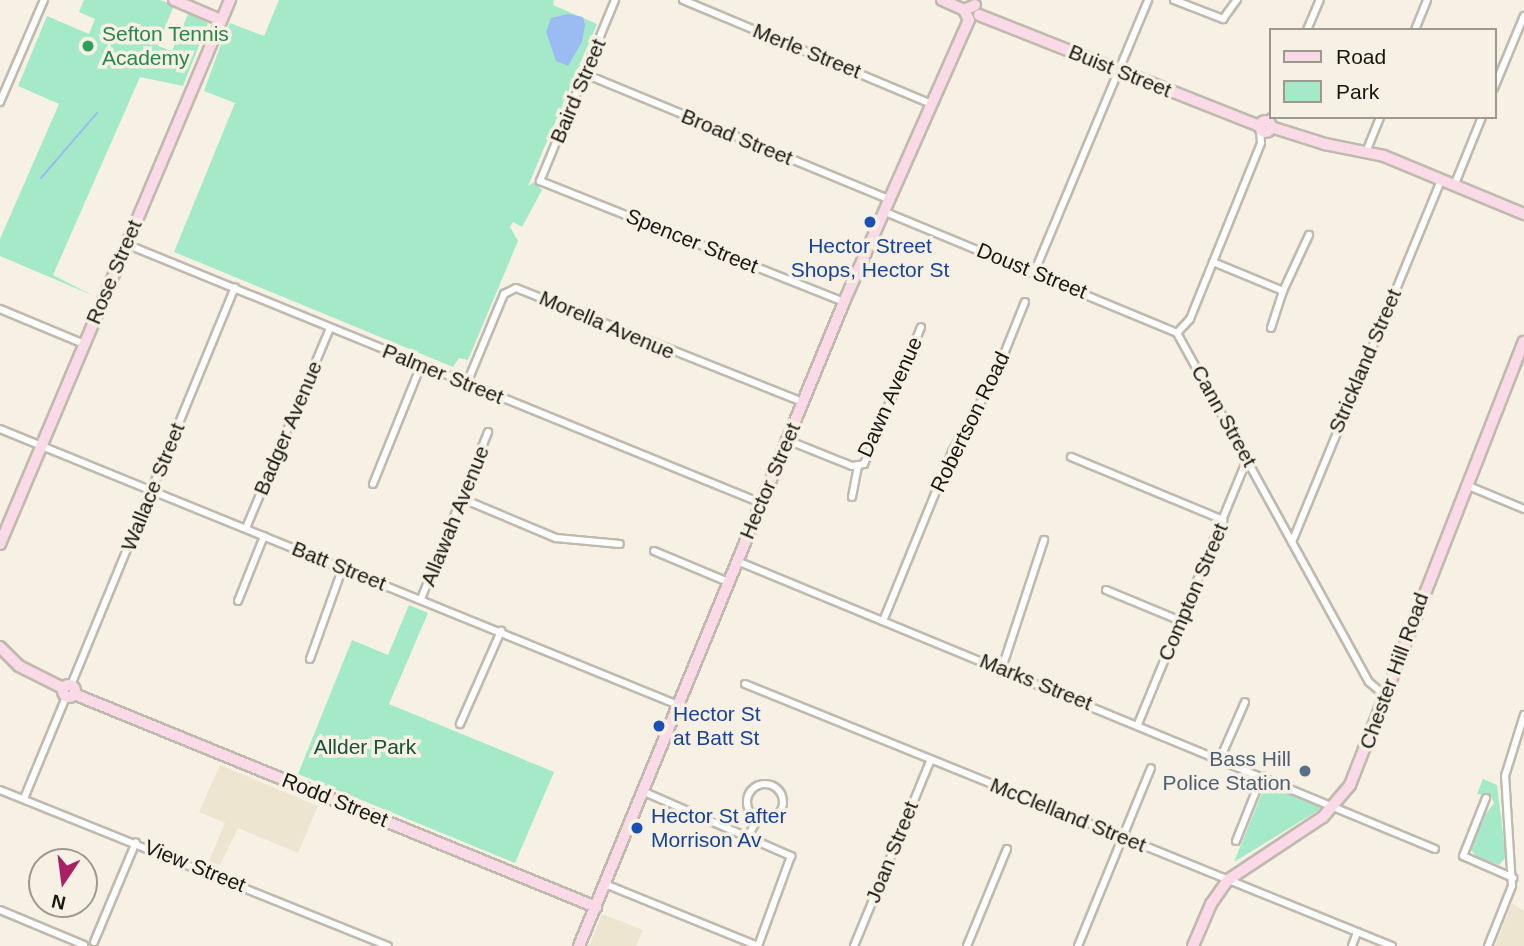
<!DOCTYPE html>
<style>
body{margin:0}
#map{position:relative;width:1524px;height:946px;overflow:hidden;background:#f6f1e4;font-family:Arial,sans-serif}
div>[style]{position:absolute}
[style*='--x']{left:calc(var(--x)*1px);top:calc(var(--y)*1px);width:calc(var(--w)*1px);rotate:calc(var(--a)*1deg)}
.built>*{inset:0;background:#eee5d1}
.green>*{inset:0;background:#a5eac8}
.water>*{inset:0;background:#9abcf2}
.stream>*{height:2px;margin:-1px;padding:0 1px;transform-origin:1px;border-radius:1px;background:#9abcf2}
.roads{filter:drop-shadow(2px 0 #bfbaad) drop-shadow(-2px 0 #bfbaad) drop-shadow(0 2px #bfbaad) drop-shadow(0 -2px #bfbaad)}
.street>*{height:6px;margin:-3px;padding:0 3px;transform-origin:3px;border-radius:3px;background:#fff}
.street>.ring{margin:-3px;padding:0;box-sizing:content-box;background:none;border:6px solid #fff;border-radius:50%}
.secondary>*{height:10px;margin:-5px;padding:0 5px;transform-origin:5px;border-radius:5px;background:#fbdae7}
.secondary>.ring{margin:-5px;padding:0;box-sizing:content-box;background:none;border:10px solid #fbdae7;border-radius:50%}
.dots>*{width:19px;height:19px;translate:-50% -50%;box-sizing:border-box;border:4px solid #f6f1e4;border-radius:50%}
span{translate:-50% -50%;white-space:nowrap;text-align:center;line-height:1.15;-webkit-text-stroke:7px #f6f1e4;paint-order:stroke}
.leisure-label{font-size:21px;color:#27864d}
.left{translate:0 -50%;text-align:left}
.street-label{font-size:21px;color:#181611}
.transit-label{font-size:21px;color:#164399}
.park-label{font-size:21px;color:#184f38}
.service-label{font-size:21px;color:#4e5e75}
.right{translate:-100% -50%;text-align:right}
.legend{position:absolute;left:1269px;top:28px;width:228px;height:91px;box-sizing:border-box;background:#f6f1e4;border:2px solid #9d9990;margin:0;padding:9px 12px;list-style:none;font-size:21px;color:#181611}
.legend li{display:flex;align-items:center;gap:14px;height:35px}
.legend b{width:35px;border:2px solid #9d9990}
.north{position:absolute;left:28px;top:848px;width:70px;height:70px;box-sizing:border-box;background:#f6f1e4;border:2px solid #9d9990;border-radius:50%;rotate:193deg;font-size:19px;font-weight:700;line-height:28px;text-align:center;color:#181611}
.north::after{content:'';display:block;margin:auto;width:24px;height:32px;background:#a92064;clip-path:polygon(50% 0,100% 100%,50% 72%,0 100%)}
</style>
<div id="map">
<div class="built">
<i style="clip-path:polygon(220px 765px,318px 806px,298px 853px,238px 828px,220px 865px,209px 861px,225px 823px,199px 812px)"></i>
<i style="clip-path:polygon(1512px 903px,1524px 911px,1524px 946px,1495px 946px)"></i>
<i style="clip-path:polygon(602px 914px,643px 930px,636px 946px,589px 946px)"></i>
</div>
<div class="green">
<i style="clip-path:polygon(84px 0,160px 0,174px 5px,158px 46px,172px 51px,189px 12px,208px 23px,183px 86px,140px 77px,53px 275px,94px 296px,0 256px,0 239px,59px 104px,18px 86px,47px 16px,89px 34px,95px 19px,79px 12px)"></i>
<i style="clip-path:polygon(279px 0,554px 0,553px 5px,597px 24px,528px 186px,534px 182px,542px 190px,522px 227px,513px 222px,510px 227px,518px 241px,468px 360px,459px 358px,453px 367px,174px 252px,235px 103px,204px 91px,221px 44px,230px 23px,264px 36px)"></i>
<i style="clip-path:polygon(409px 605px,428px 613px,389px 704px,554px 772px,515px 863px,298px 774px,352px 640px,388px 655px)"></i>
<i style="clip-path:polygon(1483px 779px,1497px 785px,1506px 857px,1499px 865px,1477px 857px,1471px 850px,1485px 815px,1494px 803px,1490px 795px,1477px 794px)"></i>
<i style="clip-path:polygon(1266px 783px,1322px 808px,1234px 862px)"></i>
</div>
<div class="water">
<i style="clip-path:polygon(568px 14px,583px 17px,585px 25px,582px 42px,568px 66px,556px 61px,546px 32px,551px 18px)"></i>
</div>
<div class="stream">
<i style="--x:41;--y:178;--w:86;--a:-49.3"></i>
</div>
<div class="roads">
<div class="street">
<i style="--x:615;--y:0;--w:196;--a:112.5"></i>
<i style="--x:540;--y:181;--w:327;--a:21.7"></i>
<i style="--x:683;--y:0;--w:270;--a:22.7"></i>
<i style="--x:1174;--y:0;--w:53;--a:21.2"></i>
<i style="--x:1223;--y:19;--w:24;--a:-54"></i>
<i style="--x:1307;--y:30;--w:33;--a:-67"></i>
<i style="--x:1415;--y:30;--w:32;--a:-68"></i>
<i style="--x:585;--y:74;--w:329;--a:22.4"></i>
<i style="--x:1494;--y:88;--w:78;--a:-67.4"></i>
<i style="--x:0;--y:102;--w:111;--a:-66.7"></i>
<i style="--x:1269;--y:122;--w:5;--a:-68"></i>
<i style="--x:1366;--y:152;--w:38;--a:-68"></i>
<i style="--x:1454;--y:186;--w:74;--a:-67.9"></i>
<i style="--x:885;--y:212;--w:316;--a:22.5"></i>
<i style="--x:1177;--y:333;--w:398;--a:61.2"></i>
<i style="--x:1369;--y:682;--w:17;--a:40"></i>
<i style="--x:126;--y:244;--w:686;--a:22.19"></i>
<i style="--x:1213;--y:262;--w:76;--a:22.5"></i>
<i style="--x:1034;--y:273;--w:296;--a:-67.3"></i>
<i style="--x:0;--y:309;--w:91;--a:22.6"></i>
<i style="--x:1271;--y:328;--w:39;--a:-72"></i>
<i style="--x:1283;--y:291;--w:62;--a:-65.1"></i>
<i style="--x:1177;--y:333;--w:19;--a:-47"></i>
<i style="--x:1190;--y:319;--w:61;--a:-68"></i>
<i style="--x:1213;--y:262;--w:128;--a:-68"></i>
<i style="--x:1261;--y:143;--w:15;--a:-94"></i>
<i style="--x:467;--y:383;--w:96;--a:-67.4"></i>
<i style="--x:504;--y:294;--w:13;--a:-27"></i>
<i style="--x:516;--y:288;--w:308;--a:21.7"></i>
<i style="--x:0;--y:429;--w:732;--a:22.15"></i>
<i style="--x:787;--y:440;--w:70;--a:21.8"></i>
<i style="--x:852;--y:466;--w:12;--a:-9"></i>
<i style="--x:864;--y:464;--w:148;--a:-67.4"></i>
<i style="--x:1071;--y:457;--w:165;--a:22.5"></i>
<i style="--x:373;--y:484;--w:128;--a:-68"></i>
<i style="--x:1466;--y:485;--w:63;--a:22.5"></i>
<i style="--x:852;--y:497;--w:31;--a:-79"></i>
<i style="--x:463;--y:499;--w:101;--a:22.8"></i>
<i style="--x:556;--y:538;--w:64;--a:5.4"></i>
<i style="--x:246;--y:528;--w:217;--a:-67.2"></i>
<i style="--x:1292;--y:542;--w:391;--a:-67.6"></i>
<i style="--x:654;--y:551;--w:80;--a:22.7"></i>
<i style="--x:737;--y:561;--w:755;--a:22.42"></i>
<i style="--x:1106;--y:590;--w:81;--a:22.5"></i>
<i style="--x:421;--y:599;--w:180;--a:-68.1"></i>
<i style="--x:238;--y:601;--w:70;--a:-68.2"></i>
<i style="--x:883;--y:621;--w:183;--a:-67.8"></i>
<i style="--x:952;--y:452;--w:84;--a:-60.1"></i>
<i style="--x:994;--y:379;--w:83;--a:-68.1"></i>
<i style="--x:310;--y:659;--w:98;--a:-70.3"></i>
<i style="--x:1002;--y:668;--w:135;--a:-71.8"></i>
<i style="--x:745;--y:684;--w:698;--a:22.05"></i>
<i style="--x:71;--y:685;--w:430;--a:-67.6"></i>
<i style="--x:460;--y:724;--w:102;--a:-66.2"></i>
<i style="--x:1138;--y:724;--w:286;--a:-67.6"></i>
<i style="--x:1220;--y:759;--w:62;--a:-66.3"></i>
<i class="ring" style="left:747px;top:784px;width:30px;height:30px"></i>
<i style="--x:0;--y:790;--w:418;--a:21.9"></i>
<i style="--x:642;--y:791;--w:163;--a:23.6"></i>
<i style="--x:791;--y:856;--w:96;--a:110.1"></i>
<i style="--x:25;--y:796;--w:107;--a:-67.5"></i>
<i style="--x:1486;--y:798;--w:62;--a:111.6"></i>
<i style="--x:1463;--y:856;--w:55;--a:23.7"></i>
<i style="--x:748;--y:836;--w:20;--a:-60"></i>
<i style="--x:1236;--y:841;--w:70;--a:-68.2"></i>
<i style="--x:605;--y:884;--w:165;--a:22.1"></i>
<i style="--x:0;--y:910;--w:91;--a:22.6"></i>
<i style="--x:94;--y:942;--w:108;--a:-67.2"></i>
<i style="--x:854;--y:946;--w:202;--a:-67.6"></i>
<i style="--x:967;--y:946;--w:105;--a:-67.6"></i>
<i style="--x:1078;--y:946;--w:192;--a:-67.7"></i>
<i style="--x:1352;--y:946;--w:15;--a:-70"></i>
<i style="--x:1488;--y:946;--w:65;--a:-68.2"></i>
<i style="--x:1512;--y:886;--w:110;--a:-93.6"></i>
<i style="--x:1505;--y:776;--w:64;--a:-72.7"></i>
</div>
<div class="secondary">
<i style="--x:174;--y:0;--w:51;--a:23.1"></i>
<i style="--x:942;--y:0;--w:24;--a:24"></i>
<i style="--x:979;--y:15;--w:302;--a:21.6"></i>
<i style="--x:969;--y:20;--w:11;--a:-117"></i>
<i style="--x:964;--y:10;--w:12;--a:-24"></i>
<i class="ring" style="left:1259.5px;top:120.5px;width:1px;height:1px"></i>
<i style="--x:1271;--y:127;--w:57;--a:17.5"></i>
<i style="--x:1325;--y:144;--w:60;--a:11.5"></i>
<i style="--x:1384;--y:156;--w:152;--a:22.5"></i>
<i style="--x:0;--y:544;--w:591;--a:-67.08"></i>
<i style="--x:0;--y:647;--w:27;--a:45"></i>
<i style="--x:19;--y:666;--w:49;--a:26.6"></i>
<i class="ring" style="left:63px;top:685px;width:2px;height:2px"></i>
<i style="--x:74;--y:694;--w:564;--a:22.2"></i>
<i style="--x:579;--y:946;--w:696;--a:-67.63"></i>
<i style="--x:844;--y:302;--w:308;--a:-66.1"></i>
<i style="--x:1193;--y:946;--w:46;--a:-66.8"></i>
<i style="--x:1211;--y:904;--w:29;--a:-55"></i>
<i style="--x:1228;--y:880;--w:114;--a:-33.6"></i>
<i style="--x:1323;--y:817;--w:42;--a:-49.8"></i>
<i style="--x:1350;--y:785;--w:476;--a:-68.6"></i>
</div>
</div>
<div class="dots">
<i style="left:88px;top:46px;background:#2e9e5b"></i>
<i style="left:870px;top:222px;background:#1a4fb4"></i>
<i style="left:659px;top:726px;background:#1a4fb4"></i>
<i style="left:1305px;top:771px;background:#5c6f8a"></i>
<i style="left:637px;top:828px;background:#1a4fb4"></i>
</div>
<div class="leisure-label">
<span class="left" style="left:102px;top:46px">Sefton Tennis<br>Academy</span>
</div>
<div class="street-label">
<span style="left:807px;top:51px;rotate:22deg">Merle Street</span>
<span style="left:1120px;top:71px;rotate:22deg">Buist Street</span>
<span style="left:578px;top:91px;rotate:-67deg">Baird Street</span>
<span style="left:737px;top:137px;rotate:22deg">Broad Street</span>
<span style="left:692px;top:241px;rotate:22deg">Spencer Street</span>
<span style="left:1032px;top:271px;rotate:22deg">Doust Street</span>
<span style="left:114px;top:272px;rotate:-67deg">Rose Street</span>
<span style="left:607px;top:325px;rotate:23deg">Morella Avenue</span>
<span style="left:1365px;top:361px;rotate:-67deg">Strickland Street</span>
<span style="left:443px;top:374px;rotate:22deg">Palmer Street</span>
<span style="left:890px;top:397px;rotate:-66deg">Dawn Avenue</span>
<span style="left:1224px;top:416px;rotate:61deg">Cann Street</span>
<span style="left:970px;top:422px;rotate:-64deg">Robertson Road</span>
<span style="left:288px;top:428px;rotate:-67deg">Badger Avenue</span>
<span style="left:770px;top:481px;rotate:-67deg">Hector Street</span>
<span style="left:153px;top:487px;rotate:-68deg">Wallace Street</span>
<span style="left:455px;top:516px;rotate:-68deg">Allawah Avenue</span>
<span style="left:339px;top:566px;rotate:22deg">Batt Street</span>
<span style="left:1193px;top:592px;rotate:-67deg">Compton Street</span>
<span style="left:1394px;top:671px;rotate:-70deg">Chester Hill Road</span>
<span style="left:1036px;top:682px;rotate:22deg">Marks Street</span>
<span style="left:335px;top:800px;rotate:22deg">Rodd Street</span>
<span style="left:1068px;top:815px;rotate:22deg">McClelland Street</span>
<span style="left:892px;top:852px;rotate:-68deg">Joan Street</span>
<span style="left:195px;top:866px;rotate:22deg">View Street</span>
</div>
<div class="transit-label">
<span style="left:870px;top:258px">Hector Street<br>Shops, Hector St</span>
<span class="left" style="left:673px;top:726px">Hector St<br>at Batt St</span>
<span class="left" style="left:651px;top:828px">Hector St after<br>Morrison Av</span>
</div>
<div class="park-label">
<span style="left:365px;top:747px">Allder Park</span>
</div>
<div class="service-label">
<span class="right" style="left:1291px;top:771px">Bass Hill<br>Police Station</span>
</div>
<ul class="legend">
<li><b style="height:9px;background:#fbdae7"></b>Road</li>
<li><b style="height:19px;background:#a5eac8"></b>Park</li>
</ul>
<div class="north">N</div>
</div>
